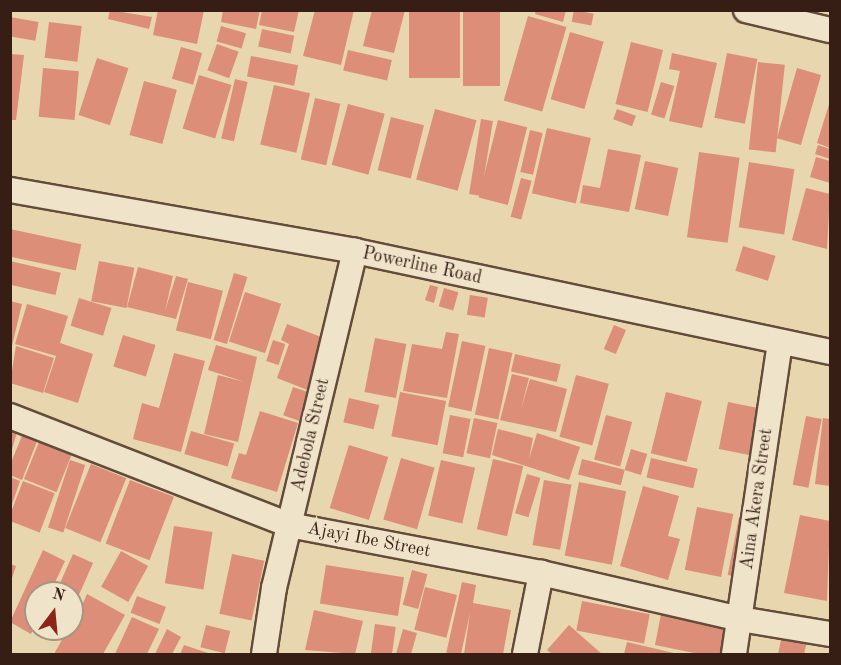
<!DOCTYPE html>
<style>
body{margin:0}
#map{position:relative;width:841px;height:665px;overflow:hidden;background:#e7d6ae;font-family:"Old Standard TT",serif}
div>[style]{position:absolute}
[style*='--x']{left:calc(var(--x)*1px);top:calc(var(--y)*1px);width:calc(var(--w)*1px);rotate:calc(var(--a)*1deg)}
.building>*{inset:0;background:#dc8e79;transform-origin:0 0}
.roads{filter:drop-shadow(2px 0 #634c3a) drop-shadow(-2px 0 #634c3a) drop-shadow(0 2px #634c3a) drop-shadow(0 -2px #634c3a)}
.minor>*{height:24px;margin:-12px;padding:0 12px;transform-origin:12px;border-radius:12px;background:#efe4ca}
span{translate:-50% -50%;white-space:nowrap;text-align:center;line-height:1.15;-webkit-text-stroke:6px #efe4ca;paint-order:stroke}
.street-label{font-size:18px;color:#371e14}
.frame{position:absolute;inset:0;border:12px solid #371e14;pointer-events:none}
.north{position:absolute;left:24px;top:581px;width:60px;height:60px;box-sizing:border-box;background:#efe4ca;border:2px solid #a59581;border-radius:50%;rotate:16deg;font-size:16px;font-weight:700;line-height:24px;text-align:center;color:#371e14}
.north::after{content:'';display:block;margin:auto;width:21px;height:27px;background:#8f2418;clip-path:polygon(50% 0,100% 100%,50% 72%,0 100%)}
</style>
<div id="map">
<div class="building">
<i style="clip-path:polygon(110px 10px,152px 17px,149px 29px,108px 19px)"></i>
<i style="clip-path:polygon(158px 10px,204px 10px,197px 44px,153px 35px)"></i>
<i style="clip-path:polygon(223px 10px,260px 10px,256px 29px,221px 22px)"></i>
<i style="clip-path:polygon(262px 10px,299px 10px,294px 32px,259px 25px)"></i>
<i style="clip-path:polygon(315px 10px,354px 10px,341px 65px,303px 56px)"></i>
<i style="clip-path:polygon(372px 10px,405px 10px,394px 53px,363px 46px)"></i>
<i style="left:409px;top:10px;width:51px;height:68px"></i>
<i style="left:463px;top:10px;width:37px;height:76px"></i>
<i style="clip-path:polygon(536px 10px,566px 10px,563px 22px,535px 14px)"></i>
<i style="left:574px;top:10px;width:20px;height:12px;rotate:11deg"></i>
<i style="left:528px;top:16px;width:40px;height:88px;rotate:16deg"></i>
<i style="left:10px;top:17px;width:29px;height:19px;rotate:10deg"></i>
<i style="left:49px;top:22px;width:33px;height:36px;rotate:7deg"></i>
<i style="left:221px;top:26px;width:26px;height:16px;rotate:16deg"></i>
<i style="left:262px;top:29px;width:33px;height:18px;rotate:12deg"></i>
<i style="left:570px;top:32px;width:35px;height:70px;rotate:16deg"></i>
<i style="left:631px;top:42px;width:33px;height:64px;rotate:14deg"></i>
<i style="left:217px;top:44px;width:23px;height:28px;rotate:20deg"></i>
<i style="left:181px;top:47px;width:22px;height:33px;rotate:16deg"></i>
<i style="left:348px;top:50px;width:45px;height:21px;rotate:13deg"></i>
<i style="clip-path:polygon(672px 53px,717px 63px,702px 128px,669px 121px,680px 71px,669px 69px)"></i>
<i style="left:727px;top:53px;width:31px;height:66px;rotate:11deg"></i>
<i style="clip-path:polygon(10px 54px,24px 55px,16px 120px,10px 120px)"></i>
<i style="left:251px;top:56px;width:48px;height:21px;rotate:11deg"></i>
<i style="left:97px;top:58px;width:33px;height:60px;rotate:18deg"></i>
<i style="left:758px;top:62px;width:27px;height:88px;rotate:6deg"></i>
<i style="left:43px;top:68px;width:36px;height:49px;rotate:5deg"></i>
<i style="left:797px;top:68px;width:25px;height:73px;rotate:16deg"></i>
<i style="left:199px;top:75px;width:34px;height:56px;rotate:17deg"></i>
<i style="left:235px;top:79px;width:13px;height:61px;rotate:13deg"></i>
<i style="left:144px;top:81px;width:34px;height:56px;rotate:15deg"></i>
<i style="left:661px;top:82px;width:14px;height:34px;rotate:17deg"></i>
<i style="left:274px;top:85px;width:37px;height:61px;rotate:13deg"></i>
<i style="left:315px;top:98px;width:26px;height:63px;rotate:13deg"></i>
<i style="clip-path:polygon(830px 101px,830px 148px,817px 143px)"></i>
<i style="left:348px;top:104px;width:38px;height:63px;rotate:15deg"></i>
<i style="left:435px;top:109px;width:43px;height:73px;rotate:15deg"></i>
<i style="left:617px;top:109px;width:20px;height:11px;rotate:20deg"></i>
<i style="left:391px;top:117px;width:34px;height:55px;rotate:14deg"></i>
<i style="left:481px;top:119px;width:12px;height:76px;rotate:9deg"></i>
<i style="left:498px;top:120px;width:30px;height:80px;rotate:14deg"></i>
<i style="left:547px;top:128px;width:45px;height:67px;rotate:13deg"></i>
<i style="left:530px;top:130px;width:13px;height:43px;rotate:13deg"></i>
<i style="clip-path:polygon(818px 145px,830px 149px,830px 159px,815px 154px)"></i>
<i style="clip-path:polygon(608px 149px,641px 155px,629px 212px,580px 203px,583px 185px,600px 188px)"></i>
<i style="left:699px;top:152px;width:41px;height:86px;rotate:8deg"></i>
<i style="clip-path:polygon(816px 157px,830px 161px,830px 183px,810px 177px)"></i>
<i style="left:645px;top:161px;width:34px;height:49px;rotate:12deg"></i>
<i style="left:749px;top:162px;width:46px;height:66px;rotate:9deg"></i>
<i style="left:521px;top:178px;width:11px;height:40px;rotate:15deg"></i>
<i style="clip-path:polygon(806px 188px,830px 194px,827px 249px,792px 240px)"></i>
<i style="left:10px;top:229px;width:73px;height:27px;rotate:12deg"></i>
<i style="left:743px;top:246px;width:34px;height:26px;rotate:17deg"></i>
<i style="left:10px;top:261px;width:52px;height:23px;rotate:13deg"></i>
<i style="left:99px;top:261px;width:36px;height:41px;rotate:11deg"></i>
<i style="clip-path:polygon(138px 267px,173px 276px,165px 311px,176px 276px,188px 279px,176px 319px,127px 307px)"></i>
<i style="left:234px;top:273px;width:14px;height:70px;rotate:17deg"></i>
<i style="left:188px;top:282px;width:36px;height:50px;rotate:14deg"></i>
<i style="clip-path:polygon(430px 285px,438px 287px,434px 303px,425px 300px)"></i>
<i style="left:444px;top:288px;width:15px;height:19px;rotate:16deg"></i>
<i style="left:245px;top:292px;width:38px;height:52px;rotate:18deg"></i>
<i style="left:470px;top:295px;width:18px;height:20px;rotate:9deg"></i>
<i style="left:79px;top:298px;width:34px;height:29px;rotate:17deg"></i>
<i style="clip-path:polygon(10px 301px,22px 304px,11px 350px,10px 350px)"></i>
<i style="clip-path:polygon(27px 304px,68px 316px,60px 343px,93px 354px,78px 403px,44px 392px,56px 356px,15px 344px)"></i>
<i style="clip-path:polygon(287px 324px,329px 340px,310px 391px,277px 378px,289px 344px,281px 340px)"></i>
<i style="left:614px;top:325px;width:13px;height:26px;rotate:23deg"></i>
<i style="clip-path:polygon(446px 332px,459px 334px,447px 398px,403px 391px,412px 344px,442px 349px)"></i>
<i style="left:123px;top:335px;width:34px;height:33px;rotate:17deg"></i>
<i style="left:375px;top:338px;width:32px;height:55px;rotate:11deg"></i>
<i style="left:273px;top:340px;width:13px;height:22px;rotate:18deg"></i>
<i style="left:462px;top:341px;width:24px;height:67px;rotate:12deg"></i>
<i style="clip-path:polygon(216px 345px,257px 357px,238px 442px,204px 434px,218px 375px,245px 382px,208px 370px)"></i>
<i style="clip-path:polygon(16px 346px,54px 358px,43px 393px,10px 383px)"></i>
<i style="left:489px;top:348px;width:24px;height:68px;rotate:12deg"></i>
<i style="clip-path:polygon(174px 353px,205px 361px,181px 452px,133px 439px,142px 403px,159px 408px)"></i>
<i style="left:515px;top:354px;width:47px;height:18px;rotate:13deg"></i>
<i style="clip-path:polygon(512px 374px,529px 378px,521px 409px,530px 379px,567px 389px,556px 432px,500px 420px)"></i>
<i style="left:576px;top:375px;width:34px;height:64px;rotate:15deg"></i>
<i style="left:293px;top:387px;width:18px;height:30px;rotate:19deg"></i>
<i style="left:400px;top:392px;width:47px;height:45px;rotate:11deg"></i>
<i style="left:666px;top:392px;width:37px;height:63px;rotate:14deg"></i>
<i style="left:349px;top:398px;width:31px;height:25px;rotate:13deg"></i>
<i style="left:728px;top:402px;width:31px;height:48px;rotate:11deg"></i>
<i style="clip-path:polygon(260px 411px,298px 423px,277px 492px,231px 478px,239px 453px,246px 455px)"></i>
<i style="left:450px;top:415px;width:21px;height:39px;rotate:11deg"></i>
<i style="left:606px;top:415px;width:27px;height:46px;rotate:15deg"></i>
<i style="left:806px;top:416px;width:16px;height:70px;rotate:11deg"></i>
<i style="left:474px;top:418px;width:24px;height:36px;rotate:12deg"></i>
<i style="clip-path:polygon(823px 418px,830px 419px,830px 486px,815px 484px)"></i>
<i style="clip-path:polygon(498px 429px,533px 438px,529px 459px,537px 433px,580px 447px,569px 480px,492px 455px)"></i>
<i style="clip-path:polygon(10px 430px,17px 432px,11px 453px,10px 453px)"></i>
<i style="clip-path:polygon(24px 431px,39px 436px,22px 480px,10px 475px,10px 465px)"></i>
<i style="left:191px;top:431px;width:45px;height:24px;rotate:16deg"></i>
<i style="left:39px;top:442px;width:35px;height:40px;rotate:22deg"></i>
<i style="left:349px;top:445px;width:41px;height:66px;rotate:17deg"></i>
<i style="left:631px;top:449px;width:17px;height:22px;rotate:17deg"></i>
<i style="left:401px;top:458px;width:35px;height:64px;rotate:16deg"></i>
<i style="left:651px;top:458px;width:48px;height:20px;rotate:13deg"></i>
<i style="left:493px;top:459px;width:31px;height:72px;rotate:13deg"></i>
<i style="left:582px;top:459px;width:44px;height:16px;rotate:14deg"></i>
<i style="left:70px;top:460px;width:16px;height:71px;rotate:18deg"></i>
<i style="left:441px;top:460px;width:35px;height:57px;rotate:13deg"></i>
<i style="left:91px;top:464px;width:38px;height:69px;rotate:22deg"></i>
<i style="left:527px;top:474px;width:14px;height:41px;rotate:17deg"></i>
<i style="clip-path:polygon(10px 477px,20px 481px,11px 507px,10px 507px)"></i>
<i style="left:130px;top:480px;width:47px;height:68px;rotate:21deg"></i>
<i style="left:544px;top:480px;width:28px;height:66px;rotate:10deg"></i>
<i style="left:23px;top:481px;width:34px;height:42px;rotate:21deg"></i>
<i style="left:579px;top:482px;width:48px;height:75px;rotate:11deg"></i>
<i style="clip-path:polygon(643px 486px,679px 496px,668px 536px,680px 539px,668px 580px,620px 566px)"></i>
<i style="left:697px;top:507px;width:37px;height:64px;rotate:11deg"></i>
<i style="clip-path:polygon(800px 515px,830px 521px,827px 601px,784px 593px)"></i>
<i style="left:739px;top:517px;width:15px;height:59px;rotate:11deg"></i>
<i style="left:174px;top:526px;width:39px;height:58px;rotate:9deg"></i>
<i style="clip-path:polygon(43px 550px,65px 561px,50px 593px,36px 593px,36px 623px,31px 634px,10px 622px)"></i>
<i style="left:121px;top:551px;width:31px;height:41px;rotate:29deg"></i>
<i style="left:73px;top:554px;width:22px;height:38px;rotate:24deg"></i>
<i style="left:232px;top:554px;width:33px;height:61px;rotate:12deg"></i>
<i style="clip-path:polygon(10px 564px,16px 566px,11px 581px,10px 581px)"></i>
<i style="left:326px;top:565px;width:79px;height:39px;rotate:9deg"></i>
<i style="left:412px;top:570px;width:16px;height:36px;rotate:15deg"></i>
<i style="clip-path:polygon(462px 582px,476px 585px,473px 603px,511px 610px,503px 654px,464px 654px,470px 613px,461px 654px,446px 654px)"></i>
<i style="left:425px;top:587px;width:33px;height:44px;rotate:14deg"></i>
<i style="clip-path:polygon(87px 594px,125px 615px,103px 654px,54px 654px,68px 629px,72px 629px)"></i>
<i style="left:137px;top:596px;width:31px;height:18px;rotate:21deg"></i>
<i style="left:582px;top:601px;width:69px;height:30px;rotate:11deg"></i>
<i style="clip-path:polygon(314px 610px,363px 621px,355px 654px,305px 650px)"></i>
<i style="clip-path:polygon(661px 614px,728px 627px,722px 654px,699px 654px,655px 645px)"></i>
<i style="clip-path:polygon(132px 617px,159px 629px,147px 654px,115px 654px)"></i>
<i style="left:375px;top:624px;width:21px;height:30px;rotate:8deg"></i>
<i style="left:206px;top:625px;width:25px;height:23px;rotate:14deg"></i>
<i style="clip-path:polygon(569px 625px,578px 633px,602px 654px,552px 654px,547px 650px)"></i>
<i style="clip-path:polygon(167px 629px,181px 637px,172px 654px,155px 654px)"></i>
<i style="clip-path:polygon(403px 629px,417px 633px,411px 654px,396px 654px)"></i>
<i style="clip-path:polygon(783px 631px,808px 637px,804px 654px,778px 654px)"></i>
<i style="clip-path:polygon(627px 642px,678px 654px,624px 654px)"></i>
<i style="clip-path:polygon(184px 645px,211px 654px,180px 654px)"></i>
</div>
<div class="roads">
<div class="minor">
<i style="--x:746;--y:10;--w:86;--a:13.4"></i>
<i style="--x:10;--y:190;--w:350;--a:10"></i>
<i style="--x:355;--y:251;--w:486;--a:12"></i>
<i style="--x:10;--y:416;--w:300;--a:21.3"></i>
<i style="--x:289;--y:525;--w:257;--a:10.8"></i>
<i style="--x:541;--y:573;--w:204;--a:13"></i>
<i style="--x:740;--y:619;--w:91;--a:9.5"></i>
<i style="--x:264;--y:654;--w:67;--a:-81.4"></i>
<i style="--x:274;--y:588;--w:347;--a:-76.5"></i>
<i style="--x:525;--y:654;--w:83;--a:-78.8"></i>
<i style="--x:734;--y:654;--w:314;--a:-81.6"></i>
</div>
</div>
<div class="street-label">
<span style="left:422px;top:266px;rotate:12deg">Powerline Road</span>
<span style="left:311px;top:435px;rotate:-77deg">Adebola Street</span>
<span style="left:757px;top:499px;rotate:-82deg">Aina Akera Street</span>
<span style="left:369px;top:540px;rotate:11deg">Ajayi Ibe Street</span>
</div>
<div class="frame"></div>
<div class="north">N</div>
</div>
